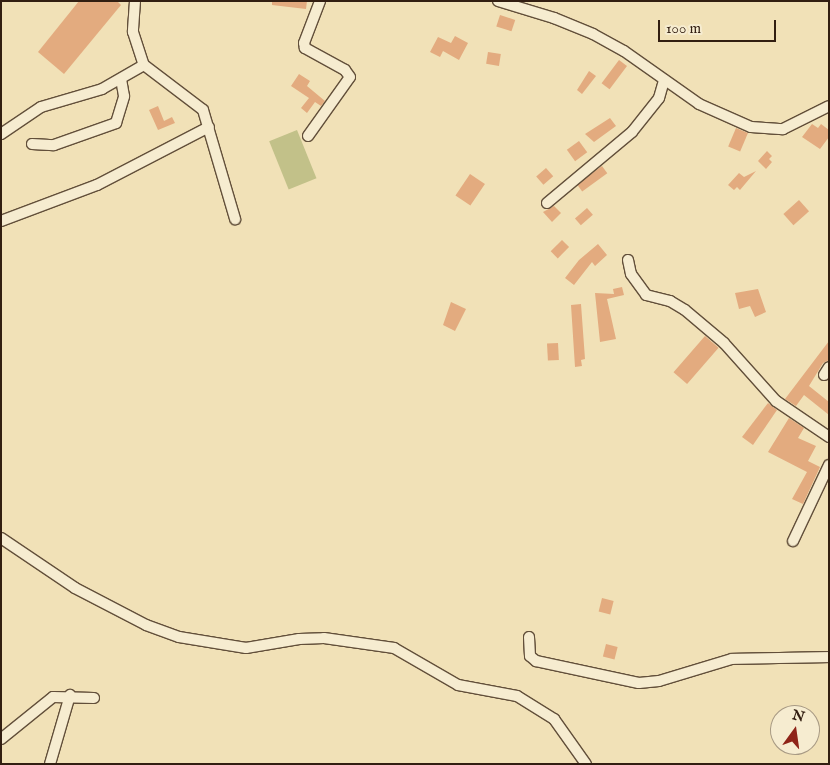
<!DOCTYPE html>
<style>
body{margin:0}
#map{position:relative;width:830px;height:765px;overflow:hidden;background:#f1e1b7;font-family:"IM FELL English",serif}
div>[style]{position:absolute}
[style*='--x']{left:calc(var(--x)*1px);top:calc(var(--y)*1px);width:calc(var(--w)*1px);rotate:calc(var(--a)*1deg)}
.green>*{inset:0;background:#c2c189;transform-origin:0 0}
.building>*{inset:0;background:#e3ab7f;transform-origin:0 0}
.roads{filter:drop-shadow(1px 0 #624f3a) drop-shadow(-1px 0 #624f3a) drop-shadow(0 1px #624f3a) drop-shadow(0 -1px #624f3a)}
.minor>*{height:10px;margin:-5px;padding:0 5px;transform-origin:5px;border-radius:5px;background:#f6ecd0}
span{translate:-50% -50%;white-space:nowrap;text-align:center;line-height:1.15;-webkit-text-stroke:4px #f6ecd0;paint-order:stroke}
.frame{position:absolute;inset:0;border:2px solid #321e11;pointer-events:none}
.north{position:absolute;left:770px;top:705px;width:50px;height:50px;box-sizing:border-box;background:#f6ecd0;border:1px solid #a89a84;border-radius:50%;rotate:14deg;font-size:14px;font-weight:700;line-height:20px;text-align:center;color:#321e11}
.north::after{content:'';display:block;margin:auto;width:18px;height:22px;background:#8f2418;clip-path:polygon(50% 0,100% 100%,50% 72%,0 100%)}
.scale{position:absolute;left:658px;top:20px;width:118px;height:22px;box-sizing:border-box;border:2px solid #321e11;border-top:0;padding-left:6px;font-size:15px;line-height:18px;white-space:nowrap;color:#321e11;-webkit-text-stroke:4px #f6ecd0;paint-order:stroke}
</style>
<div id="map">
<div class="green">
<i style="left:297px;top:130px;width:52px;height:30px;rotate:68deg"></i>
</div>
<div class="building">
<i style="clip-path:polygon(79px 1px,117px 1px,121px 5px,64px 74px,38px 52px)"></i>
<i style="clip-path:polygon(272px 1px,307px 1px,306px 9px,272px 5px)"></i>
<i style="left:500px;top:15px;width:16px;height:12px;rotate:18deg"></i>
<i style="clip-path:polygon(455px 36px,468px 43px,459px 60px,443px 51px,440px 57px,430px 52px,438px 37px,451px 43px)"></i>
<i style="left:488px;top:52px;width:13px;height:12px;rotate:9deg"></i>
<i style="left:619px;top:60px;width:10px;height:29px;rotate:37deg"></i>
<i style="clip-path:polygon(589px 71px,596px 76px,582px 94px,577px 90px)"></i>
<i style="clip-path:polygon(299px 74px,310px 81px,307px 86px,325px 101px,321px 106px,315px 102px,307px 113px,301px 108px,309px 98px,291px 86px)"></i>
<i style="clip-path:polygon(158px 106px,164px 121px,172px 117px,175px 123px,158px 130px,149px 110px)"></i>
<i style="clip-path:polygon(610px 118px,616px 126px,594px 142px,585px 134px)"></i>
<i style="clip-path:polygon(812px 124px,818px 128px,821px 124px,829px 130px,829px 137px,820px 149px,802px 137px)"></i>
<i style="left:736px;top:128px;width:13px;height:20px;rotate:23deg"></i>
<i style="left:579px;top:141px;width:14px;height:15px;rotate:54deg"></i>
<i style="clip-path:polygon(767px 151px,772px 156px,769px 159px,772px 162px,766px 169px,758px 161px)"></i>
<i style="left:602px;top:166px;width:9px;height:31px;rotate:54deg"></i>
<i style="left:546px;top:168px;width:11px;height:13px;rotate:49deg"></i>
<i style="clip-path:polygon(756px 171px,740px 190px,737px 187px,734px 190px,728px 185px,739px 173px,744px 177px)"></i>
<i style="left:470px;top:174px;width:18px;height:26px;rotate:34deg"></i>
<i style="left:799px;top:200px;width:15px;height:21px;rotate:48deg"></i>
<i style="clip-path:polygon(554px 206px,561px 213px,552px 222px,543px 212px)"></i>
<i style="left:587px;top:208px;width:9px;height:16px;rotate:49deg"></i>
<i style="left:562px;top:240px;width:10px;height:16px;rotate:45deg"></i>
<i style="clip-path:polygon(598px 244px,607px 255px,595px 266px,592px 262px,574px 285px,565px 278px,579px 260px)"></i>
<i style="clip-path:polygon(622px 287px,624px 295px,607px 299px,616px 339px,600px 342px,595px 293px,614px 294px,613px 289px)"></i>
<i style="clip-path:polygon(758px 289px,766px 312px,755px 317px,750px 306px,739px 309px,735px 293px)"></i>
<i style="clip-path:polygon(451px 302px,466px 309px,455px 331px,443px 325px)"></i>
<i style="clip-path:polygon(581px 304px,585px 359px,581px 360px,582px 366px,575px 367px,571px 305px)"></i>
<i style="left:705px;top:336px;width:18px;height:48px;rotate:41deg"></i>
<i style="clip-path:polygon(829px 341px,829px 360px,823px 363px,809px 386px,829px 402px,829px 415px,804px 395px,796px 406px,785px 399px)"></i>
<i style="left:558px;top:343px;width:17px;height:11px;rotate:87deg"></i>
<i style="clip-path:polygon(768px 403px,777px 410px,753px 445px,742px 437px)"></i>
<i style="clip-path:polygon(789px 418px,804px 428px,798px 438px,816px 446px,808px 461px,820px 467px,803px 504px,792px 499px,807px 472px,768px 452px)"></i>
<i style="left:602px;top:598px;width:12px;height:14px;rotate:14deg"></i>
<i style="left:606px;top:644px;width:12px;height:13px;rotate:14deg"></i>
</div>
<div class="roads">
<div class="minor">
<i style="--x:135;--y:1;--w:31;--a:94"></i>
<i style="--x:133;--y:32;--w:35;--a:72"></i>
<i style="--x:144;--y:65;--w:74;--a:37.3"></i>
<i style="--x:203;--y:110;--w:114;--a:73.6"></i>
<i style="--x:498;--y:1;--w:59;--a:16.9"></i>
<i style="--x:554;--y:18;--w:42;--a:22.3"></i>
<i style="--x:593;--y:34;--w:35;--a:29"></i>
<i style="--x:624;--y:51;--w:92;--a:35.2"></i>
<i style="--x:699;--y:104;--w:57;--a:23.9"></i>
<i style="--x:751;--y:127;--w:32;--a:4"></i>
<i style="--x:783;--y:129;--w:51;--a:-26.6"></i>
<i style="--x:1;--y:134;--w:48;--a:-34"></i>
<i style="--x:41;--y:107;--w:64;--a:-16.4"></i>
<i style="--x:102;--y:89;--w:48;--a:-29.7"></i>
<i style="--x:308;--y:136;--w:72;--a:-54.6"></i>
<i style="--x:350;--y:77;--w:9;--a:-126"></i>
<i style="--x:345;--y:70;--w:46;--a:-151.2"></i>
<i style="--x:305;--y:48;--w:5;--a:-101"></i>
<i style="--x:304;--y:43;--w:45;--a:-69.1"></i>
<i style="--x:32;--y:144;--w:22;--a:3"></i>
<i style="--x:54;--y:145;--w:66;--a:-19.5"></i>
<i style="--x:116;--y:123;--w:28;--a:-73"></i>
<i style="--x:124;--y:96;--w:17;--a:-100"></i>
<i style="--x:547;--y:203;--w:111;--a:-39.9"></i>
<i style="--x:632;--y:132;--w:43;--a:-51.5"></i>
<i style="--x:659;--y:98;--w:19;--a:-74"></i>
<i style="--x:1;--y:221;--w:103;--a:-20.6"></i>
<i style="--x:97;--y:185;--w:126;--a:-27.4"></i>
<i style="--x:628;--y:260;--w:14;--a:78"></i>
<i style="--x:631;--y:274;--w:26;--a:54"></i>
<i style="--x:646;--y:295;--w:25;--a:14"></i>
<i style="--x:670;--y:301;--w:17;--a:31"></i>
<i style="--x:685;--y:310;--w:51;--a:40.2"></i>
<i style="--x:724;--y:343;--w:78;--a:48.1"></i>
<i style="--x:776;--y:401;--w:64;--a:34.2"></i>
<i style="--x:824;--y:375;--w:9;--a:-58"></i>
<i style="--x:1;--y:538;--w:89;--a:34"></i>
<i style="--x:75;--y:588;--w:80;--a:27.5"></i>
<i style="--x:146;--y:625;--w:35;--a:20"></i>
<i style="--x:179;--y:637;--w:68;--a:9.3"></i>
<i style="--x:246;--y:648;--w:54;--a:-9.6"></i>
<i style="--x:299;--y:639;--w:25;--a:-2"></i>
<i style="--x:324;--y:638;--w:71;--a:8.1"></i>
<i style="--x:394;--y:648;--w:74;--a:30"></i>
<i style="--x:458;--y:685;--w:60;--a:10.6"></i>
<i style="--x:517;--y:696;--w:44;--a:31.9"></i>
<i style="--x:554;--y:719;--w:55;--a:54.6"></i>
<i style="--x:793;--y:541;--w:84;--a:-64.7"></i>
<i style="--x:529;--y:637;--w:19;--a:87"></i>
<i style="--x:530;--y:656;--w:8;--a:40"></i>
<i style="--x:536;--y:661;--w:105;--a:12.1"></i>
<i style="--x:639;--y:683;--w:20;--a:-6"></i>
<i style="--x:659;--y:681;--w:76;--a:-16.8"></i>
<i style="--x:732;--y:659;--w:97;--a:-1.2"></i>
<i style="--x:1;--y:739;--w:67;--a:-38.9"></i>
<i style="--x:53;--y:697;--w:41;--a:1.4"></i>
<i style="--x:50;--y:764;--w:72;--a:-73.8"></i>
</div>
</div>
<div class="frame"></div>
<div class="north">N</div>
<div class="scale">100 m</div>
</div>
